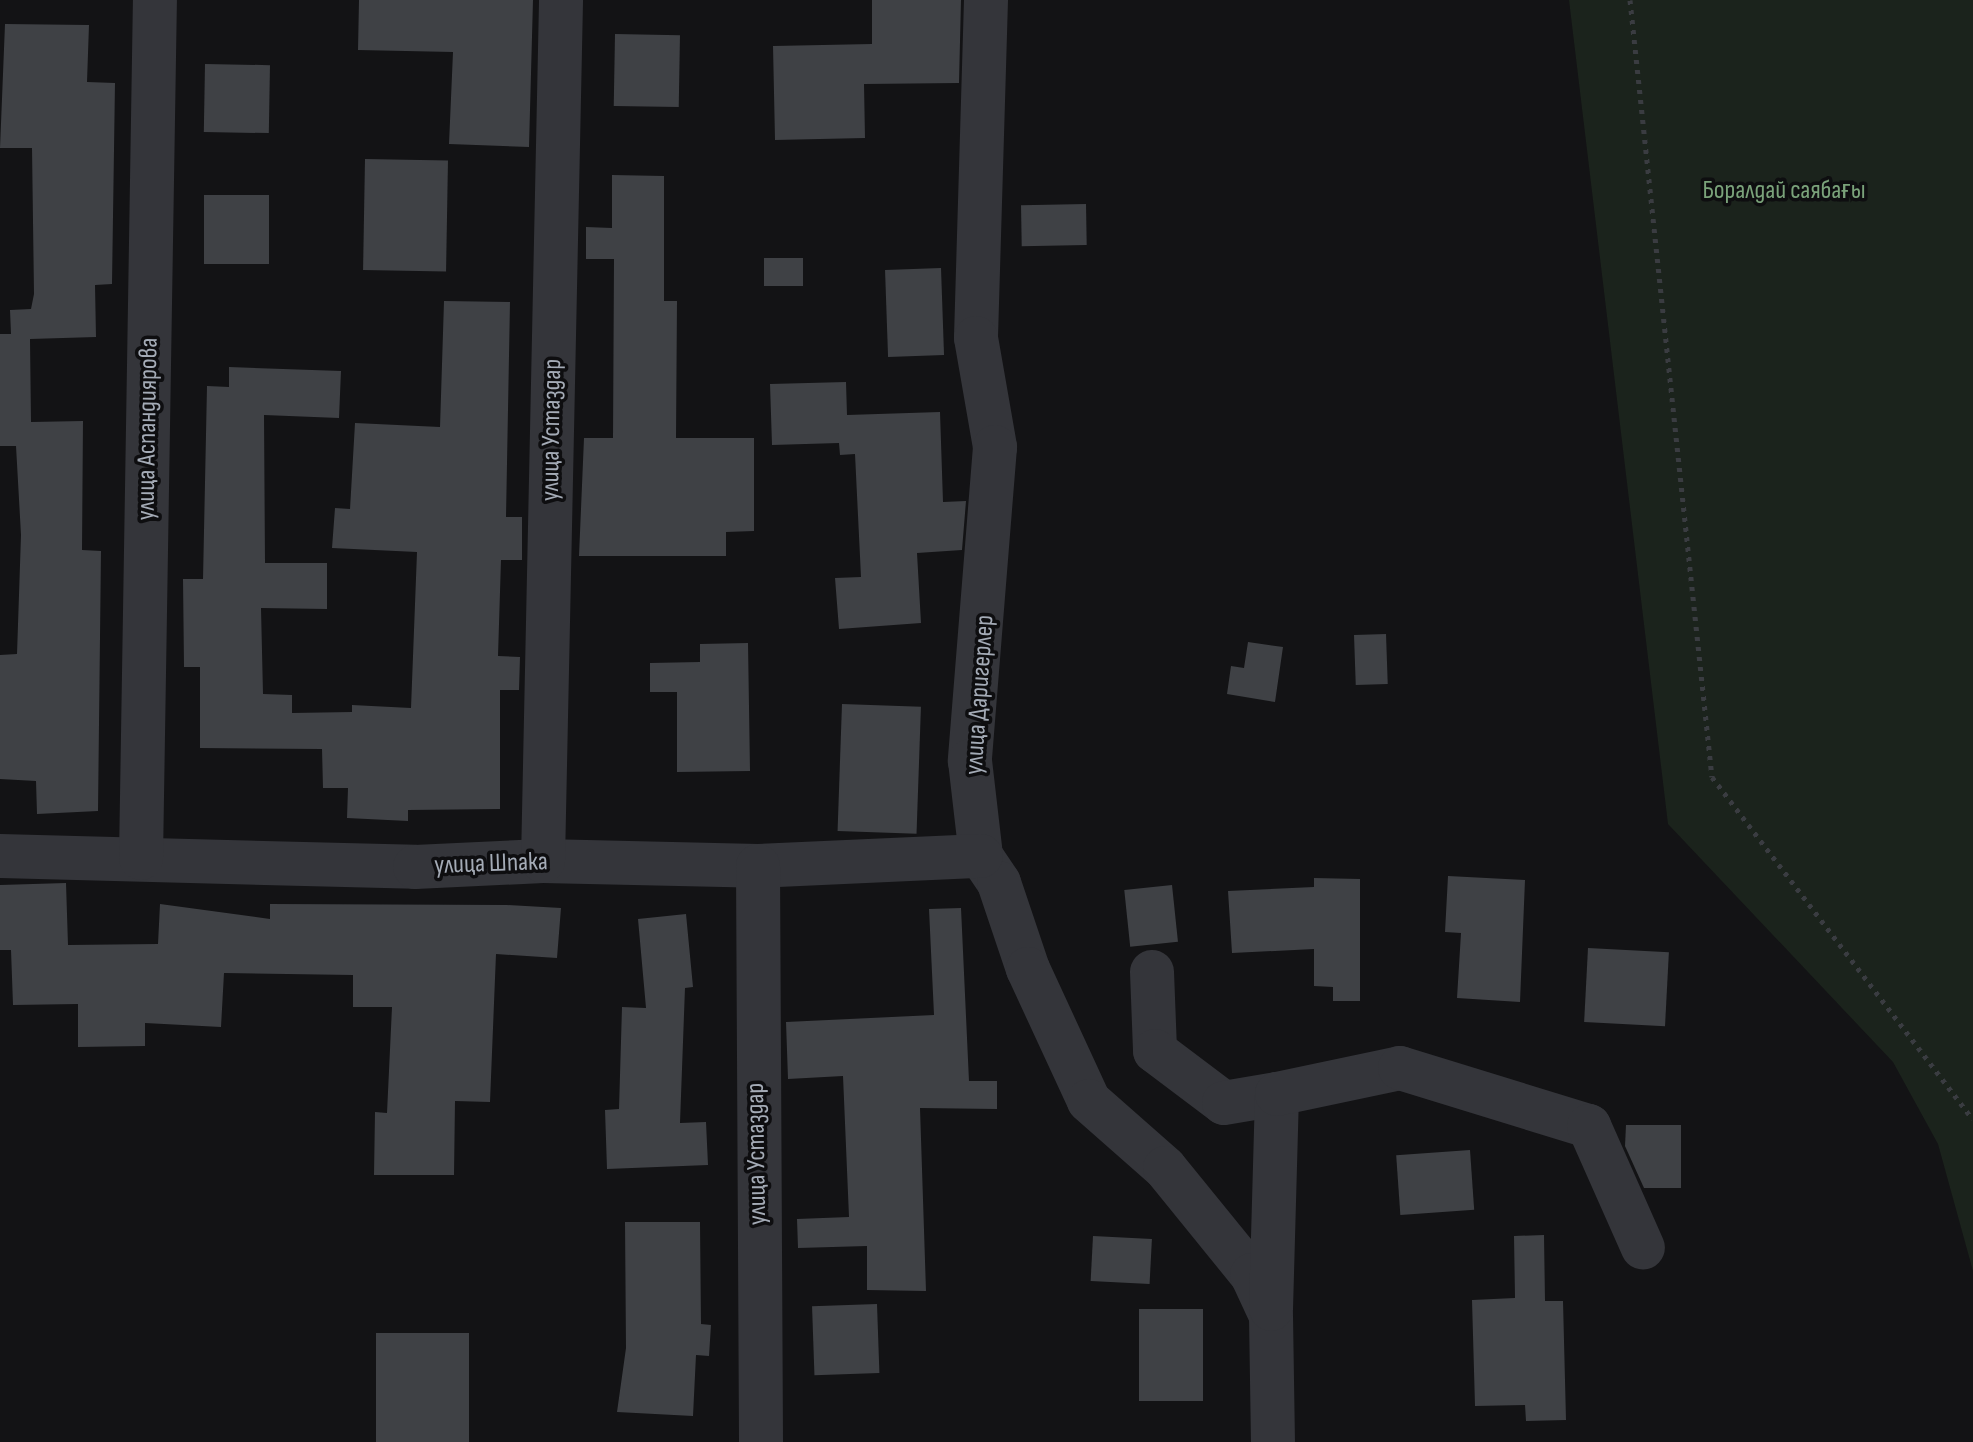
<!DOCTYPE html>
<meta charset="utf-8">
<style>
body{margin:0}
#map{position:relative;width:1973px;height:1442px;overflow:hidden;background:#131315;font-family:"Sofia Sans Condensed",sans-serif}
div>[style]{position:absolute}
[style*='--x']{left:calc(var(--x)*1px);top:calc(var(--y)*1px);width:calc(var(--w)*1px);rotate:calc(var(--a)*1deg)}
.green>*{inset:0;background:#1b231c}
.building>*{inset:0;background:#3f4145;transform-origin:0 0}
.path>*{height:5px;margin-top:-2.5px;transform-origin:0;background:repeating-linear-gradient(90deg,#3a3c41 0 4px,transparent 0 10px)}
.minor>*{height:44px;margin:-22px;padding:0 22px;transform-origin:22px;border-radius:22px;background:#34353a}
span{translate:-50% -50%;white-space:nowrap;text-align:center;line-height:1.15;-webkit-text-stroke:7px #0e0e10;paint-order:stroke}
.park-label{font-size:26px;color:#7aa27a}
.street-label{font-size:26px;color:#a4abb6}
</style>
<div id="map">
<div class="green">
<i style="clip-path:polygon(1569px 0,1973px 0,1973px 1271px,1938px 1144px,1893px 1062px,1668px 824px)"></i>
</div>
<div class="building">
<i style="clip-path:polygon(359px 0,533px 0,529px 147px,449px 144px,453px 52px,358px 50px)"></i>
<i style="clip-path:polygon(872px 0,961px 0,959px 83px,864px 84px,865px 138px,775px 140px,773px 46px,872px 44px)"></i>
<i style="clip-path:polygon(5px 24px,89px 25px,87px 82px,115px 83px,112px 284px,95px 285px,96px 337px,30px 339px,31px 422px,83px 421px,82px 550px,101px 551px,98px 811px,37px 814px,36px 781px,0 779px,0 655px,17px 654px,21px 535px,16px 446px,0 446px,0 334px,11px 334px,10px 310px,31px 309px,34px 294px,32px 148px,0 148px)"></i>
<i style="left:615px;top:34px;width:65px;height:72px;rotate:1deg"></i>
<i style="left:205px;top:64px;width:65px;height:68px;rotate:1deg"></i>
<i style="left:365px;top:159px;width:83px;height:111px;rotate:1deg"></i>
<i style="clip-path:polygon(612px 175px,664px 176px,664px 301px,677px 301px,676px 438px,754px 438px,754px 531px,726px 532px,726px 556px,579px 556px,584px 438px,613px 438px,614px 259px,586px 259px,586px 227px,612px 228px)"></i>
<i style="left:204px;top:195px;width:65px;height:69px"></i>
<i style="left:1086px;top:204px;width:41px;height:65px;rotate:89deg"></i>
<i style="left:764px;top:258px;width:39px;height:28px"></i>
<i style="left:941px;top:268px;width:87px;height:56px;rotate:88deg"></i>
<i style="clip-path:polygon(444px 301px,510px 302px,506px 517px,522px 517px,522px 560px,501px 560px,498px 656px,520px 657px,519px 690px,500px 690px,500px 809px,408px 810px,408px 821px,347px 818px,348px 788px,323px 788px,322px 749px,200px 748px,200px 667px,184px 667px,183px 579px,203px 579px,207px 386px,229px 387px,229px 367px,341px 371px,339px 418px,264px 415px,265px 563px,327px 563px,327px 609px,261px 608px,263px 694px,292px 695px,292px 713px,352px 712px,352px 705px,411px 708px,417px 552px,332px 548px,335px 508px,350px 509px,355px 423px,440px 427px)"></i>
<i style="clip-path:polygon(846px 382px,847px 415px,940px 412px,943px 502px,966px 501px,962px 550px,917px 553px,921px 623px,839px 629px,835px 578px,861px 577px,855px 454px,840px 455px,839px 443px,772px 445px,770px 384px)"></i>
<i style="left:1386px;top:634px;width:50px;height:32px;rotate:88deg"></i>
<i style="clip-path:polygon(1248px 642px,1283px 647px,1275px 702px,1227px 694px,1231px 666px,1244px 668px)"></i>
<i style="clip-path:polygon(748px 643px,750px 771px,677px 772px,677px 692px,650px 692px,650px 663px,700px 662px,700px 644px)"></i>
<i style="left:842px;top:704px;width:79px;height:127px;rotate:2deg"></i>
<i style="clip-path:polygon(1448px 876px,1525px 880px,1520px 1002px,1457px 998px,1461px 933px,1445px 932px)"></i>
<i style="clip-path:polygon(1314px 878px,1360px 879px,1360px 1001px,1333px 1001px,1333px 987px,1314px 986px,1314px 949px,1232px 953px,1228px 891px,1314px 887px)"></i>
<i style="clip-path:polygon(66px 883px,68px 945px,158px 944px,160px 904px,270px 919px,270px 904px,507px 905px,561px 908px,557px 958px,496px 954px,490px 1102px,455px 1101px,454px 1175px,374px 1175px,375px 1112px,387px 1113px,392px 1007px,353px 1007px,353px 975px,224px 973px,221px 1027px,145px 1023px,145px 1046px,78px 1047px,78px 1004px,13px 1005px,11px 950px,0 950px,0 885px)"></i>
<i style="left:1172px;top:885px;width:57px;height:48px;rotate:84deg"></i>
<i style="clip-path:polygon(961px 908px,969px 1081px,997px 1081px,997px 1109px,920px 1108px,926px 1291px,867px 1290px,867px 1246px,798px 1248px,797px 1219px,849px 1217px,843px 1076px,788px 1079px,786px 1022px,934px 1015px,929px 909px)"></i>
<i style="clip-path:polygon(686px 914px,693px 987px,685px 988px,680px 1123px,706px 1122px,708px 1165px,607px 1169px,605px 1110px,619px 1109px,622px 1007px,646px 1008px,638px 919px)"></i>
<i style="left:1588px;top:948px;width:81px;height:74px;rotate:3deg"></i>
<i style="clip-path:polygon(1626px 1125px,1681px 1125px,1681px 1188px,1644px 1188px,1625px 1146px)"></i>
<i style="left:1470px;top:1150px;width:60px;height:74px;rotate:86deg"></i>
<i style="clip-path:polygon(625px 1222px,700px 1222px,701px 1324px,711px 1325px,709px 1356px,696px 1355px,693px 1416px,617px 1412px,626px 1348px)"></i>
<i style="clip-path:polygon(1544px 1235px,1545px 1301px,1563px 1301px,1566px 1420px,1526px 1421px,1525px 1405px,1475px 1406px,1472px 1300px,1515px 1298px,1514px 1236px)"></i>
<i style="left:1093px;top:1236px;width:59px;height:45px;rotate:3deg"></i>
<i style="left:877px;top:1304px;width:69px;height:65px;rotate:88deg"></i>
<i style="left:1139px;top:1309px;width:64px;height:92px"></i>
<i style="left:376px;top:1333px;width:93px;height:109px"></i>
</div>
<div class="path">
<i style="--x:1630;--y:0;--w:781;--a:83.98"></i>
<i style="--x:1712;--y:777;--w:430;--a:52.7"></i>
</div>
<div class="minor">
<i style="--x:986;--y:0;--w:338;--a:91.7"></i>
<i style="--x:976;--y:338;--w:111;--a:80.1"></i>
<i style="--x:995;--y:447;--w:315;--a:94.6"></i>
<i style="--x:970;--y:761;--w:96;--a:83.4"></i>
<i style="--x:981;--y:856;--w:32;--a:56"></i>
<i style="--x:999;--y:883;--w:91;--a:71.4"></i>
<i style="--x:1028;--y:969;--w:145;--a:65.2"></i>
<i style="--x:1089;--y:1101;--w:101;--a:41.4"></i>
<i style="--x:1165;--y:1168;--w:138;--a:50.9"></i>
<i style="--x:1252;--y:1275;--w:45;--a:65.1"></i>
<i style="--x:1271;--y:1316;--w:126;--a:89.1"></i>
<i style="--x:0;--y:856;--w:415;--a:1.5"></i>
<i style="--x:415;--y:867;--w:128;--a:-2.7"></i>
<i style="--x:543;--y:861;--w:215;--a:1.3"></i>
<i style="--x:758;--y:866;--w:223;--a:-2.6"></i>
<i style="--x:141;--y:858;--w:858;--a:-89.07"></i>
<i style="--x:543;--y:861;--w:861;--a:-88.8"></i>
<i style="--x:758;--y:866;--w:576;--a:89.7"></i>
<i style="--x:1152;--y:972;--w:79;--a:87.8"></i>
<i style="--x:1155;--y:1051;--w:86;--a:37"></i>
<i style="--x:1224;--y:1103;--w:54;--a:-9.6"></i>
<i style="--x:1271;--y:1309;--w:215;--a:-88.4"></i>
<i style="--x:1277;--y:1094;--w:126;--a:-11.9"></i>
<i style="--x:1400;--y:1068;--w:198;--a:17.1"></i>
<i style="--x:1589;--y:1126;--w:133;--a:66.1"></i>
</div>
<div class="park-label">
<span style="left:1784px;top:191px">Боралдай саябағы</span>
</div>
<div class="street-label">
<span style="left:148px;top:429px;rotate:-89deg">улица Аспандиярова</span>
<span style="left:552px;top:430px;rotate:-89deg">улица Устаздар</span>
<span style="left:980px;top:695px;rotate:-86deg">улица Даригерлер</span>
<span style="left:491px;top:864px;rotate:-2deg">улица Шпака</span>
<span style="left:757px;top:1154px;rotate:-91deg">улица Устаздар</span>
</div>
</div>
